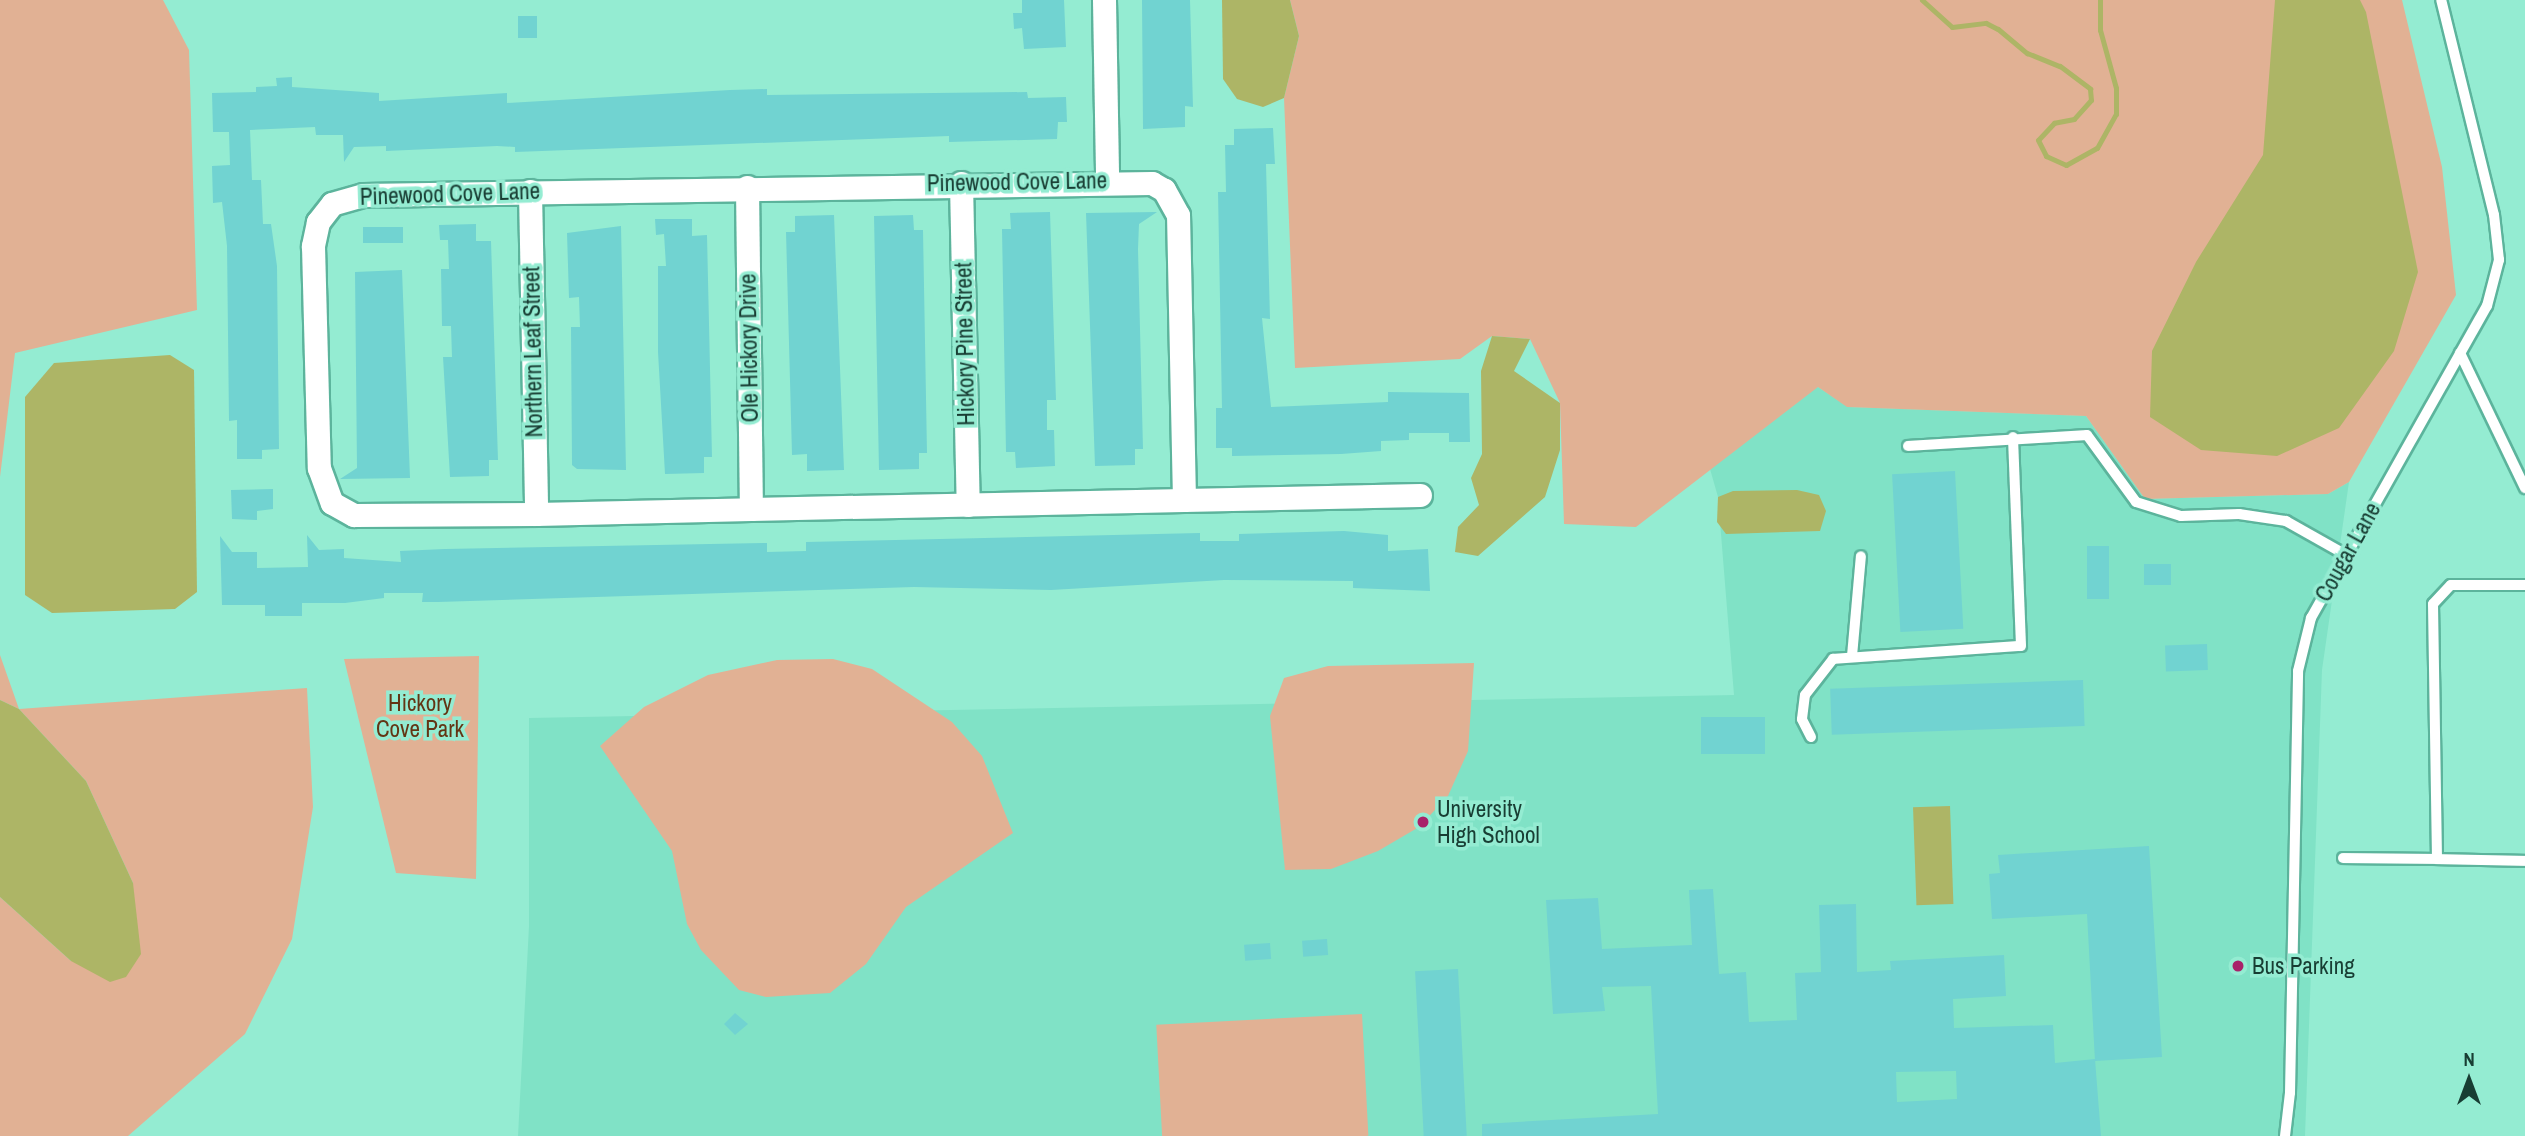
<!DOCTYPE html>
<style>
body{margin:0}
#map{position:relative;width:2525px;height:1136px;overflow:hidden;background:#94ecd2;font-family:"Archivo Narrow",sans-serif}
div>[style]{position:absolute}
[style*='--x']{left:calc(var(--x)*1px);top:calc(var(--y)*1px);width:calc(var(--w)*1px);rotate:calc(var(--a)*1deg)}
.built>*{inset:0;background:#80e2c6}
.green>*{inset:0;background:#e1b194;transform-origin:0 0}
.water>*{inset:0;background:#adb566;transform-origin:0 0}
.stream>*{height:5px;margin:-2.5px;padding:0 2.5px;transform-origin:2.5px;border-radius:2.5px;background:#adb566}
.building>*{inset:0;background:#71d3d1;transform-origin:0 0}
.roads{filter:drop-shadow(2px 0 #5cb49c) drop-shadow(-2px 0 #5cb49c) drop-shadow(0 2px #5cb49c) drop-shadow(0 -2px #5cb49c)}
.lane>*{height:10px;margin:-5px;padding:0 5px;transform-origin:5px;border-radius:5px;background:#fff}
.street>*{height:23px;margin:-11.5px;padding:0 11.5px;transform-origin:11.5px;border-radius:11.5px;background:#fff}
.dots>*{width:19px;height:19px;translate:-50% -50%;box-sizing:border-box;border:4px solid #94ecd2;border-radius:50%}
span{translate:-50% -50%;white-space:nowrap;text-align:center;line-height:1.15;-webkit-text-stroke:7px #94ecd2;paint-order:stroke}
.street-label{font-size:23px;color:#183d33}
.park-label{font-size:23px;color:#633514}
.poi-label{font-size:23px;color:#183d33}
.left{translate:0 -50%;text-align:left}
.north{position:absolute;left:2434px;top:1045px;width:70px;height:70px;-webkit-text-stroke:5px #94ecd2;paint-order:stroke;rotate:0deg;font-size:19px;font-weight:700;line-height:28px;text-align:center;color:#183d33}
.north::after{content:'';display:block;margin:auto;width:24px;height:32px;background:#183d33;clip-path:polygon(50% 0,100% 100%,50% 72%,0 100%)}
</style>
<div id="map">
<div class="built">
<i style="clip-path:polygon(1818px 387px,1848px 407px,2086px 416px,2145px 499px,2328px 494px,2349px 482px,2322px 670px,2305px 1136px,518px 1136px,529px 926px,529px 718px,1734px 695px,1718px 497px,1698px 427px)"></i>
</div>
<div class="green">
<i style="clip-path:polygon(0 0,163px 0,189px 50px,197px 310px,15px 353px,0 477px)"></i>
<i style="clip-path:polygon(1290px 0,2402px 0,2442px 167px,2456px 295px,2349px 482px,2328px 494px,2145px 499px,2086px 416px,1847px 407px,1818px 387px,1636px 527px,1564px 524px,1560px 403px,1530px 339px,1492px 336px,1460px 359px,1295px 368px,1284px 98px,1299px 36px)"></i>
<i style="clip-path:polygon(0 655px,19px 709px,307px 688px,313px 807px,292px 939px,245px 1034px,128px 1136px,0 1136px,0 897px,71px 961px,133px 883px,86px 781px,19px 709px,0 700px)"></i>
<i style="clip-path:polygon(479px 656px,476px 879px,396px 873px,344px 659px)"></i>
<i style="clip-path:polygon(833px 659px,872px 669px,952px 722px,982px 756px,1013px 833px,906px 907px,866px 964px,830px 993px,766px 997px,739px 990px,701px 950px,687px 924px,672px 851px,600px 746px,644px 707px,708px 675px,777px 660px)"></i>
<i style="clip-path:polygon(1474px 663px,1468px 751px,1448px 796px,1419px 827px,1378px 851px,1331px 869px,1285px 870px,1270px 716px,1284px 678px,1328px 666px)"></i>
<i style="left:1362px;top:1014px;width:122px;height:206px;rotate:87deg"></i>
</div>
<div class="water">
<i style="clip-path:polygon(1222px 0,1290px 0,1299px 36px,1284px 98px,1263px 107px,1237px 99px,1223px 79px)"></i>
<i style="clip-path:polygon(2275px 0,2360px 0,2366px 12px,2418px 272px,2394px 351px,2339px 428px,2277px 456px,2201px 450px,2150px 417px,2152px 351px,2196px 262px,2263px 155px)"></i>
<i style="clip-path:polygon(1492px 336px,1530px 339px,1514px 371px,1560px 403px,1560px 450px,1545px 497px,1478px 556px,1455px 552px,1458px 527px,1479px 505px,1471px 478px,1482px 454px,1481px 371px)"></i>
<i style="clip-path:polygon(170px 355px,194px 370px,197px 592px,175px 609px,52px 613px,25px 595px,25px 397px,54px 363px)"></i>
<i style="clip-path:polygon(1797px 490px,1819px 495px,1826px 511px,1820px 531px,1726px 534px,1717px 522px,1718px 497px,1733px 491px)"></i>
<i style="clip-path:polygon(0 700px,19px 709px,86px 781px,133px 883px,141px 954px,126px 977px,110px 982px,71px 961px,0 897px)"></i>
<i style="left:1950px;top:806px;width:98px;height:37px;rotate:88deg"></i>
</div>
<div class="stream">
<i style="--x:1922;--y:0;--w:40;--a:42"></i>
<i style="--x:1952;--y:27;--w:34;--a:-7"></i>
<i style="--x:1986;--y:23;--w:13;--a:27"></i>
<i style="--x:1998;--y:29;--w:38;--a:40"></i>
<i style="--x:2027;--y:53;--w:35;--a:22"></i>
<i style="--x:2060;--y:66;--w:38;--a:37"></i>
<i style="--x:2090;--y:89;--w:11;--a:85"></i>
<i style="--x:2091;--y:100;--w:25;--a:132"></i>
<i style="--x:2074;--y:119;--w:20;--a:169"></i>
<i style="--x:2054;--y:123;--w:23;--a:133"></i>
<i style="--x:2038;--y:140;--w:18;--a:63"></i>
<i style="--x:2046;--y:156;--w:22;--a:24"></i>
<i style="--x:2066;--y:165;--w:35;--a:-29"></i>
<i style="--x:2097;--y:148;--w:39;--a:-61"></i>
<i style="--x:2116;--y:114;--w:26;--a:-90"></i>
<i style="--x:2116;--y:88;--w:60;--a:-105.4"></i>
<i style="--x:2100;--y:30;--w:30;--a:-90"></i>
</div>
<div class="building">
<i style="clip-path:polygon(1022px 0,1064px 0,1066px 47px,1024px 49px,1022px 28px,1014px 29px,1013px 13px,1022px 13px)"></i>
<i style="clip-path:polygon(1142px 0,1190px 0,1193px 107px,1185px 106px,1185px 127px,1143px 129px)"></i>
<i style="left:518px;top:16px;width:19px;height:22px"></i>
<i style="clip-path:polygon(292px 77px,292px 87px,379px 93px,379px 101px,507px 93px,507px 103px,730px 90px,767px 89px,767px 95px,1027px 92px,1028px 98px,1066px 97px,1067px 122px,1058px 122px,1057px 139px,949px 142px,949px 136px,515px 152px,515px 147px,497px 146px,386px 151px,386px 146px,354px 147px,344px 162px,343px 135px,316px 135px,315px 127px,250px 130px,252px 180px,261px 180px,263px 224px,271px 224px,277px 266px,279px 449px,262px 450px,262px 459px,237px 459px,237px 420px,229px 421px,227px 246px,222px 202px,213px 203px,212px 166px,230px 165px,229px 132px,213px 132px,212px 93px,256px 92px,256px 87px,277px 86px,276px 78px)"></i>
<i style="clip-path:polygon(1273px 128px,1275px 164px,1266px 164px,1270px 319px,1262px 318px,1271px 407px,1388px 402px,1388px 392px,1469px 393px,1470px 442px,1449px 442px,1449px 433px,1409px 433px,1409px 440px,1381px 441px,1381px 451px,1341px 454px,1232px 456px,1232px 448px,1216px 448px,1216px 408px,1222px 408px,1218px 192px,1226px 192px,1225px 145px,1234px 145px,1234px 129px)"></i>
<i style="clip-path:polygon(1050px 212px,1056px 400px,1047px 400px,1047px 430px,1054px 430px,1055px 466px,1016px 468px,1015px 452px,1006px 452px,1002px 229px,1011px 229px,1010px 213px)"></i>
<i style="clip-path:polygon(1157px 212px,1139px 224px,1138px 249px,1143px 449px,1135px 449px,1135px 465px,1095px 466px,1086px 213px)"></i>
<i style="clip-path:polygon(834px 215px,844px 470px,807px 471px,807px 454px,792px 455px,786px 232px,795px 232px,795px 216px)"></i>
<i style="clip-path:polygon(913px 215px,914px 230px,923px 230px,927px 453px,919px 453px,919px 469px,879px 470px,874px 216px)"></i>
<i style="clip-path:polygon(655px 219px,692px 219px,692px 236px,707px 235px,712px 457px,704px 457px,704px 473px,665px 474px,658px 352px,658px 266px,666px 266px,664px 234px,656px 235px)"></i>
<i style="clip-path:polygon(476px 224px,476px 241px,491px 241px,498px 460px,489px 460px,489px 476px,450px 477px,443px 357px,452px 357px,451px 326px,442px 326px,441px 269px,449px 269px,448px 240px,440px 240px,439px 225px)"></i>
<i style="clip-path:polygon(621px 226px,626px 470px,577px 469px,572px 465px,571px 327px,580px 327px,579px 297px,569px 298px,567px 233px)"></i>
<i style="left:403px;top:227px;width:16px;height:40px;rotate:90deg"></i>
<i style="clip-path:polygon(402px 270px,410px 478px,340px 479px,357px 468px,355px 272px)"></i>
<i style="left:1955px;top:471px;width:158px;height:63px;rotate:87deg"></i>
<i style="clip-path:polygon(273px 489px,273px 509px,257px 511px,257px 520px,232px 519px,231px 490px)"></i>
<i style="clip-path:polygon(1344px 531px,1388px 535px,1388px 551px,1428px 549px,1430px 591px,1353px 588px,1353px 581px,1224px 580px,1051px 590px,914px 587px,438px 602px,422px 602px,423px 593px,384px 593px,384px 598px,345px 603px,302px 603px,302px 616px,265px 616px,265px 605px,222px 605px,220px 536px,232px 552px,257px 552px,257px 568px,308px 567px,307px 535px,319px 550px,344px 549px,344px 558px,401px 562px,400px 551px,445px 549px,767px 543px,767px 552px,806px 551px,806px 542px,1200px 533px,1200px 541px,1239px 541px,1239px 534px)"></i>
<i style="left:2087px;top:546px;width:22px;height:53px"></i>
<i style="left:2171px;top:564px;width:21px;height:27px;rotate:90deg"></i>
<i style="left:2207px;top:644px;width:26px;height:42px;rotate:88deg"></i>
<i style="left:2083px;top:680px;width:46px;height:253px;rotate:88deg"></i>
<i style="left:1701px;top:717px;width:64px;height:37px"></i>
<i style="clip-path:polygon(2149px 846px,2162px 1057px,2095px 1061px,2087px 914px,1992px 919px,1989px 874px,2000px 873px,1998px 855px)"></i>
<i style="clip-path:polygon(evenodd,1713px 889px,1719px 974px,1746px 972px,1749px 1022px,1797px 1020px,1795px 973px,1821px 972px,1819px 905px,1856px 904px,1857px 972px,1891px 970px,1890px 961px,2004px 955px,2006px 996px,1953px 999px,1954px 1028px,2053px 1025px,2055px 1063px,2095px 1059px,2101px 1136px,1482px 1136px,1482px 1124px,1658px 1114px,1651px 986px,1602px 987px,1605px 1011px,1553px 1014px,1546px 900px,1598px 898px,1602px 949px,1692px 945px,1689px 890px,1713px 889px,1956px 1071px,1957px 1099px,1897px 1102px,1896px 1072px,1956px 1071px)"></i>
<i style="left:1327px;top:939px;width:16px;height:25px;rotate:86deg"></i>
<i style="left:1270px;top:943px;width:16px;height:26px;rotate:86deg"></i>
<i style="left:1458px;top:969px;width:167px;height:43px;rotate:87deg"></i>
<i style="clip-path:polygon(735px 1013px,748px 1024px,735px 1035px,724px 1024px)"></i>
</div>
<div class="roads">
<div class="lane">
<i style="--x:2460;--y:353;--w:150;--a:64.3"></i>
<i style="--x:1908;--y:446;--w:179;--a:-3.5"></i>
<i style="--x:2087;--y:435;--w:83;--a:53.8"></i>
<i style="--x:2136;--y:502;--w:47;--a:17.3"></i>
<i style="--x:2181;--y:516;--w:58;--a:-2"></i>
<i style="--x:2239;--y:514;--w:48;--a:8.5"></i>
<i style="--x:2286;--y:521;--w:69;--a:29.5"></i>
<i style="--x:1852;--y:656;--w:100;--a:-84.9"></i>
<i style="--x:1811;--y:737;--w:20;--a:-117"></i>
<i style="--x:1802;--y:719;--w:24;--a:-83"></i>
<i style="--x:1805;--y:695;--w:46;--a:-52.1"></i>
<i style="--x:1833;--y:659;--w:188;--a:-4"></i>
<i style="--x:2021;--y:646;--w:209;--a:-92.2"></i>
<i style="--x:2343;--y:858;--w:94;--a:0.6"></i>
<i style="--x:2437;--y:859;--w:255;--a:-90.9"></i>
<i style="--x:2433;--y:604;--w:26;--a:-47"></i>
<i style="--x:2451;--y:585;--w:74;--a:0"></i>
<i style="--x:2437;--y:859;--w:88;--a:1.3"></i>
<i style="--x:2285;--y:1136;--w:43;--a:-83.4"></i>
<i style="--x:2290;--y:1093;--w:422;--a:-88.9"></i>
<i style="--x:2298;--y:671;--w:55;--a:-76.2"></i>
<i style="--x:2311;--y:618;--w:358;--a:-60.6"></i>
<i style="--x:2487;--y:306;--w:48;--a:-75.4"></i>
<i style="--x:2499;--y:260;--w:45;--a:-96.3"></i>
<i style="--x:2494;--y:215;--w:221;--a:-103.8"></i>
</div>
<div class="street">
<i style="--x:1104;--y:0;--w:180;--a:89"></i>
<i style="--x:961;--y:183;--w:322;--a:88.8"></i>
<i style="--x:747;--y:187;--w:322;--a:89.3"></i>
<i style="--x:530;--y:191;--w:323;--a:88.9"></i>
<i style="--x:1184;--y:500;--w:285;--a:-91.2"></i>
<i style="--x:1178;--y:215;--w:29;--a:-119"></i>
<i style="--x:1164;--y:190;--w:14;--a:-150"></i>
<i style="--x:1152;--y:183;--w:789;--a:179.13"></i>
<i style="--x:363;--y:195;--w:32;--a:164"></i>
<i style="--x:332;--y:204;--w:23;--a:128"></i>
<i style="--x:318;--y:222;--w:25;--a:102"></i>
<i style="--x:313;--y:246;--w:222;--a:88.5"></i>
<i style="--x:319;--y:468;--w:37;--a:70"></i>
<i style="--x:332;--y:503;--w:25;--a:29"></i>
<i style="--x:354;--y:515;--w:182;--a:-0.3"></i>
<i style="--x:536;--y:514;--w:215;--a:-1.3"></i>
<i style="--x:751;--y:509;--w:433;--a:-1.2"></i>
<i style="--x:1184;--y:500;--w:236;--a:-1.2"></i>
</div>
</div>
<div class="dots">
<i style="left:1423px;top:822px;background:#a8226a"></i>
<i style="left:2238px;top:966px;background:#a8226a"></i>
</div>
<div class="street-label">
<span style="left:1017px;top:182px;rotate:-1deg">Pinewood Cove Lane</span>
<span style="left:450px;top:194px;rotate:-2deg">Pinewood Cove Lane</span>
<span style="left:965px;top:344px;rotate:-91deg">Hickory Pine Street</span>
<span style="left:749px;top:348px;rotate:-91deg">Ole Hickory Drive</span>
<span style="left:533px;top:352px;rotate:-91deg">Northern Leaf Street</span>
<span style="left:2348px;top:552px;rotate:-61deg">Cougar Lane</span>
</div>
<div class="park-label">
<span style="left:420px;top:716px">Hickory<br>Cove Park</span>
</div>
<div class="poi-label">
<span class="left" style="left:1437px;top:822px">University<br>High School</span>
<span class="left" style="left:2252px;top:966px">Bus Parking</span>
</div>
<div class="north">N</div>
</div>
